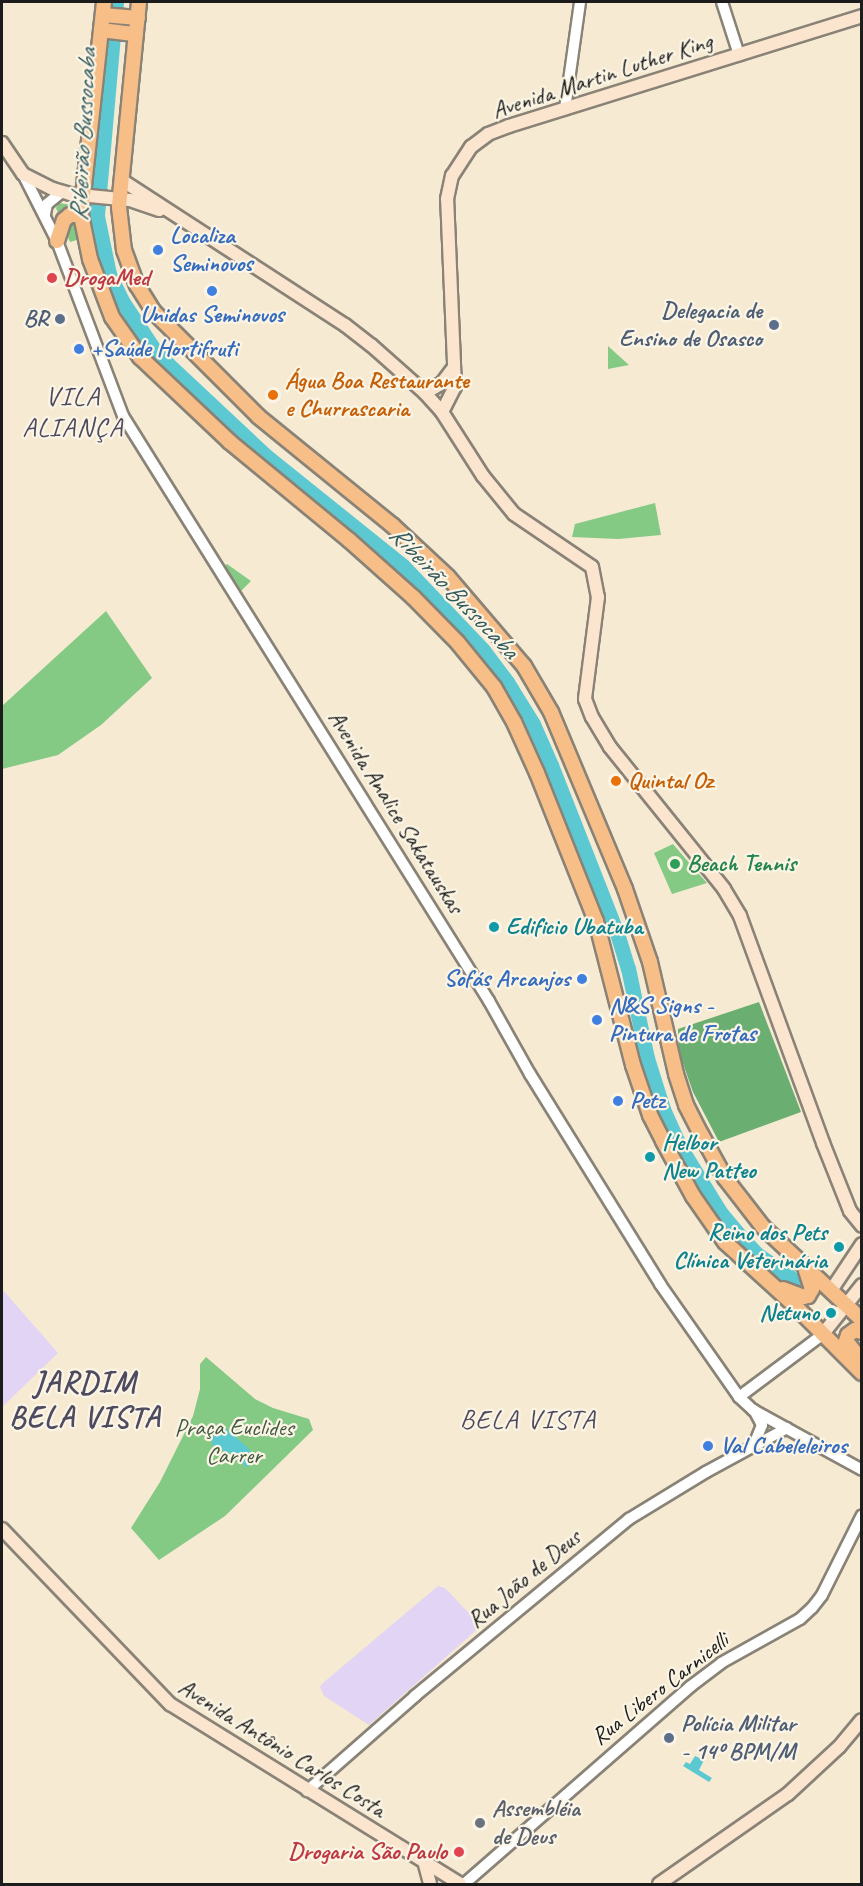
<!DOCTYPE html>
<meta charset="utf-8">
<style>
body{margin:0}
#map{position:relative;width:863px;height:1886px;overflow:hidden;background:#f6ead2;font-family:Caveat,sans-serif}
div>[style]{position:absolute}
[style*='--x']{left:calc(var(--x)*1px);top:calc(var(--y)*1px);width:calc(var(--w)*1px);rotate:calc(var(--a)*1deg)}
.built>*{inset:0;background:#e1d4f4}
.green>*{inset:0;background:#84ca85}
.forest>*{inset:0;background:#6bae72}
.water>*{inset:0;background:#5cc9d2}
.river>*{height:15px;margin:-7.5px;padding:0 7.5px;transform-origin:7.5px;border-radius:7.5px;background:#5cc9d2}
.roads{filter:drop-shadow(2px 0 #898377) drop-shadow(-2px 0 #898377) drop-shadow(0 2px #898377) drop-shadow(0 -2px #898377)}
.tertiary>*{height:10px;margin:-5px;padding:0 5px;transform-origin:5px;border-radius:5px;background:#fff}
.secondary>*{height:12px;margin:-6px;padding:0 6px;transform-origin:6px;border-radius:6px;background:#fce5cf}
.primary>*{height:14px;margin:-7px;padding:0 7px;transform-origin:7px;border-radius:7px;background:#f7be88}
.dots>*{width:16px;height:16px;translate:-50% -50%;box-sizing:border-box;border:3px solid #fcf5e5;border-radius:50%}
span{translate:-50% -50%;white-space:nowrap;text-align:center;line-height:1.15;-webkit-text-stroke:4.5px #fcf5e5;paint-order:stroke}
.street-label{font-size:24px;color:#1c1c1c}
.shop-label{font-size:24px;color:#366cbe;font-weight:700}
.left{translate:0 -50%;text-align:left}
.right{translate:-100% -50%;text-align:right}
.health-label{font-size:24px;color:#be3a42;font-weight:700}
.service-label{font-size:24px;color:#4e5e75;font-weight:700}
.food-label{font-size:24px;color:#c56008;font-weight:700}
.leisure-label{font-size:24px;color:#27864d;font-weight:700}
.culture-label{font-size:24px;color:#0d838f;font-weight:700}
.park-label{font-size:24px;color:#405941}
.worship-label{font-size:24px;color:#5b616d;font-weight:700}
.water-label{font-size:26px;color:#32595c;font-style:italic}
.quarter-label{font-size:27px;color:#4e4a60;letter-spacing:1.5px}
.district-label{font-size:30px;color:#4e4a60;font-weight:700;letter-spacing:1.5px}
.frame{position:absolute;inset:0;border:3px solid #1c1c1c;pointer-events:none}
</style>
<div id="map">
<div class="built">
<i style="clip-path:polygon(2px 1289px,58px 1353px,2px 1407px)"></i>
<i style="clip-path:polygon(438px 1586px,445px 1588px,481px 1626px,369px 1725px,324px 1696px,320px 1687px,323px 1683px)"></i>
</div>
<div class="green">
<i style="clip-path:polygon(59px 203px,73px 205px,80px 239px,70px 242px,56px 208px)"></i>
<i style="clip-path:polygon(608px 346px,629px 365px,608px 369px)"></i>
<i style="clip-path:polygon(655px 503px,661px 535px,618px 539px,572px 537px,575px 524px)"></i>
<i style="clip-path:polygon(227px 564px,251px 581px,241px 591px,224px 566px)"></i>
<i style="clip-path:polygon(106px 611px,152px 678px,101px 725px,58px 755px,2px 769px,2px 706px)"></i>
<i style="clip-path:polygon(673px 844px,685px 858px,707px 883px,672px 894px,654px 853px)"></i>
<i style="clip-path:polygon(206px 1357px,255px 1399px,273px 1408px,309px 1419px,313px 1430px,225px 1516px,159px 1560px,131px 1528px,160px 1482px,193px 1416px,200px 1389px,200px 1364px)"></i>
</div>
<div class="forest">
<i style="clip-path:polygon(759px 1002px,801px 1112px,719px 1142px,693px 1092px,679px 1052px,678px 1029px)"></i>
</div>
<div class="water">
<i style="clip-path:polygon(225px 1428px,249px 1449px,254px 1456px,251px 1465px,246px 1467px,234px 1455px,212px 1445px,212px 1434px,218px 1429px)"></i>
<i style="clip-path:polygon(695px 1756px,704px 1760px,699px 1770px,712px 1778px,709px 1782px,683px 1766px,686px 1762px,690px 1764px)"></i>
</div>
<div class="river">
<i style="--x:116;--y:2;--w:215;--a:95.1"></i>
<i style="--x:97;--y:216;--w:59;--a:78.3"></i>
<i style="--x:109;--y:274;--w:30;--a:64"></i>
<i style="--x:122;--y:301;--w:56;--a:56.6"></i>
<i style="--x:153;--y:348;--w:26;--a:47"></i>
<i style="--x:171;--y:367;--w:129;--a:43.1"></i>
<i style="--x:265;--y:455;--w:177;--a:38.8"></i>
<i style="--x:403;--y:566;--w:116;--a:46.4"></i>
<i style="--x:483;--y:650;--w:40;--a:53"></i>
<i style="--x:507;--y:682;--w:49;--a:58.2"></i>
<i style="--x:533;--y:724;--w:45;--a:66.3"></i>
<i style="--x:551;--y:765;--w:180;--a:68.6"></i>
<i style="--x:617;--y:933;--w:37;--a:73"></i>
<i style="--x:628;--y:968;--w:92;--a:78.1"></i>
<i style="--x:647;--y:1058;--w:53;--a:72.6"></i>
<i style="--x:663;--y:1109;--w:42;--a:65.9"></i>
<i style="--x:680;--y:1147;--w:76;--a:58.4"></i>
<i style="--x:720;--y:1212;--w:33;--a:50"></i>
<i style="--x:741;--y:1237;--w:25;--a:47"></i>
<i style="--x:758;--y:1255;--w:50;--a:34.3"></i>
</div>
<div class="roads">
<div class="tertiary">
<i style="--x:722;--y:2;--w:56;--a:72.2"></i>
<i style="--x:565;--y:109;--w:108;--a:-82"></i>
<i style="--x:23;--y:174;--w:75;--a:63.1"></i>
<i style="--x:57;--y:241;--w:187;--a:69.3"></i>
<i style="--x:123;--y:416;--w:690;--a:57.97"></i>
<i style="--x:489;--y:1001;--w:84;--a:60.7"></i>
<i style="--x:530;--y:1074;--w:247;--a:58.2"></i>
<i style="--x:660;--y:1284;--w:138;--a:55"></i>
<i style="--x:739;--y:1397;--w:19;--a:43"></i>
<i style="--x:753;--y:1410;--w:124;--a:28.8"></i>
<i style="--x:45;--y:214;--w:10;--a:-79"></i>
<i style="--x:47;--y:204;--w:19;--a:-39"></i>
<i style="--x:739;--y:1397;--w:104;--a:-36.8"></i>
<i style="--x:754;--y:1410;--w:17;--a:62"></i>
<i style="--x:762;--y:1425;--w:22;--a:112"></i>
<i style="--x:307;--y:1791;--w:144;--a:-41.3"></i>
<i style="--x:415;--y:1696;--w:278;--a:-39.6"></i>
<i style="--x:629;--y:1519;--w:90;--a:-31.4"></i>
<i style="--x:706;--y:1472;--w:92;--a:-28.5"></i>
<i style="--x:464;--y:1884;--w:301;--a:-41.1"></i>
<i style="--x:691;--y:1686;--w:38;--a:-37"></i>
<i style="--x:721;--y:1663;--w:90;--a:-29.1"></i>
<i style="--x:800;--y:1619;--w:16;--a:-43"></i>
<i style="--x:812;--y:1608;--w:16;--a:-52"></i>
<i style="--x:822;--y:1595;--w:89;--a:-63.4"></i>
</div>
<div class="secondary">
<i style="--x:2;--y:143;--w:37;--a:56"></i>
<i style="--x:23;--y:174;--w:34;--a:27"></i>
<i style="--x:53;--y:189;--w:18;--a:16"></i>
<i style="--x:70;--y:194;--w:60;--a:5.7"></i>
<i style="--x:130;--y:200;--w:31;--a:19"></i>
<i style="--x:123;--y:181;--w:265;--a:33"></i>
<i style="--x:345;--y:325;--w:33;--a:38"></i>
<i style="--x:371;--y:345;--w:72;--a:41.6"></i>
<i style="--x:425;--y:393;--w:25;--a:48"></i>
<i style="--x:442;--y:412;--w:76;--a:57.4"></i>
<i style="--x:483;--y:476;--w:49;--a:50.8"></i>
<i style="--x:514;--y:514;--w:94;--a:34.2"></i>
<i style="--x:592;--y:567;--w:31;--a:79"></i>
<i style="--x:598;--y:597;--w:103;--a:97.3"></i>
<i style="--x:585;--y:699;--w:19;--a:69"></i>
<i style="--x:592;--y:717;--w:35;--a:59"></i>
<i style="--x:610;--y:747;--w:182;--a:51.2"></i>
<i style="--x:724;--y:889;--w:31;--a:59"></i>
<i style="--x:740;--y:916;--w:242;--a:69.9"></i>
<i style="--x:823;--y:1143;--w:73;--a:68.3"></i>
<i style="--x:850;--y:1211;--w:19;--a:51"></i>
<i style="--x:425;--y:393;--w:20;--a:-30"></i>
<i style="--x:442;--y:383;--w:20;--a:-53"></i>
<i style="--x:442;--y:412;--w:28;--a:-63"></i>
<i style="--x:455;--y:387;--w:188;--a:-92.4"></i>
<i style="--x:447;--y:199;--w:24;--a:-78"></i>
<i style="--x:452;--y:176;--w:35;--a:-57"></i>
<i style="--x:471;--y:147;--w:21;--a:-37"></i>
<i style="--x:488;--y:134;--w:22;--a:-21"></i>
<i style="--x:509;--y:126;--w:370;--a:-17.3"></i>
<i style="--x:832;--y:1289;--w:54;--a:-56.3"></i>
<i style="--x:822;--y:1335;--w:64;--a:-51.3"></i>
<i style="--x:2;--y:1529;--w:243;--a:46.2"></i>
<i style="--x:170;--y:1704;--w:341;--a:31.8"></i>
<i style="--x:424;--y:1861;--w:24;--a:75"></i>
<i style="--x:659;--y:1884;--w:157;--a:-34.9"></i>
<i style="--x:788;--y:1794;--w:69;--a:-42.7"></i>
<i style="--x:839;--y:1747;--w:35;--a:-50"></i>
</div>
<div class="primary">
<i style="--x:104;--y:2;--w:214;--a:96.2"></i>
<i style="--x:81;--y:215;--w:45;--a:78.4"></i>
<i style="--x:90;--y:259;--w:62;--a:69.2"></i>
<i style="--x:112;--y:317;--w:49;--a:55"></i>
<i style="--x:140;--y:357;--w:124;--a:43.4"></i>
<i style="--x:230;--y:442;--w:154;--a:39.5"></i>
<i style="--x:349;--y:540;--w:86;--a:41.7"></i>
<i style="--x:413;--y:597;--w:64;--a:45.6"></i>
<i style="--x:458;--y:643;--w:57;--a:50.7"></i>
<i style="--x:494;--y:687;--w:40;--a:60.3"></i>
<i style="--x:514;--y:722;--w:56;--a:65.7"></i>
<i style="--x:537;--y:773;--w:159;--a:68.3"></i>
<i style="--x:596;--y:921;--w:149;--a:75.6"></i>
<i style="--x:633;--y:1065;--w:53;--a:71.2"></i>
<i style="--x:650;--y:1115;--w:29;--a:63"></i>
<i style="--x:663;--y:1141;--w:63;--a:61.4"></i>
<i style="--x:693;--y:1196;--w:56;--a:55.2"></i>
<i style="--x:725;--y:1242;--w:91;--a:42.3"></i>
<i style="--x:792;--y:1303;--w:99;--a:45"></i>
<i style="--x:139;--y:2;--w:206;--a:95.6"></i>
<i style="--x:119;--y:207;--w:43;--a:83.4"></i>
<i style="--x:124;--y:250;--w:37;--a:70"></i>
<i style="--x:137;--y:285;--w:32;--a:58"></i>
<i style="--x:154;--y:312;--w:148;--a:45"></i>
<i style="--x:259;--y:417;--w:171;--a:39.1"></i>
<i style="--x:392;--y:525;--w:76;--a:42.9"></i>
<i style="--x:448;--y:577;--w:117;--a:49.5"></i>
<i style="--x:524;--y:666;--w:53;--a:59.6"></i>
<i style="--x:551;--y:712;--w:192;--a:67.3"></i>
<i style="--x:625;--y:889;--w:77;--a:71.1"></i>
<i style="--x:650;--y:962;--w:115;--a:76.9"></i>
<i style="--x:676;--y:1074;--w:33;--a:72"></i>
<i style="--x:686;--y:1105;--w:33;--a:63"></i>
<i style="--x:701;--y:1134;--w:50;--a:61.4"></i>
<i style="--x:725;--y:1178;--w:62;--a:52.2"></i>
<i style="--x:763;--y:1227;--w:136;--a:43.2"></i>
<i style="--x:103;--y:15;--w:35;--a:5"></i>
<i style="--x:101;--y:30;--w:35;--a:7"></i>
<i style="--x:57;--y:241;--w:22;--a:-72"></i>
<i style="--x:64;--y:220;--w:8;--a:-40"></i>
<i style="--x:70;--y:215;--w:11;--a:0"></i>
<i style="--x:783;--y:1289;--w:22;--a:21"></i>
<i style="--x:804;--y:1297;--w:4;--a:-14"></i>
<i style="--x:808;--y:1296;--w:8;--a:-60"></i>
<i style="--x:812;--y:1289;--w:20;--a:-108"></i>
<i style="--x:861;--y:1360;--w:24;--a:-128"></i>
<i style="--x:846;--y:1341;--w:6;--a:-72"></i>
<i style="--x:848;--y:1335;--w:9;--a:-36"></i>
<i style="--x:855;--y:1330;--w:7;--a:16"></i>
</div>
</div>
<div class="dots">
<i style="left:158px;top:250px;background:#3f7fe0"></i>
<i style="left:52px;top:278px;background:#e0444e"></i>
<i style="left:212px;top:291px;background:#3f7fe0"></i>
<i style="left:60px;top:319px;background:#5c6f8a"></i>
<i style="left:774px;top:325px;background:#5c6f8a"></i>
<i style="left:79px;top:349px;background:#3f7fe0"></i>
<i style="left:273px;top:395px;background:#e8710a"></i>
<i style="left:616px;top:781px;background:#e8710a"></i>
<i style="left:675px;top:864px;background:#2e9e5b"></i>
<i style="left:494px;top:927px;background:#0f9aa8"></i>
<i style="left:582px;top:979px;background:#3f7fe0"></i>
<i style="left:597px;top:1020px;background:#3f7fe0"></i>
<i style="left:618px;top:1101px;background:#3f7fe0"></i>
<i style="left:650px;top:1157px;background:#0f9aa8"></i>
<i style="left:839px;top:1247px;background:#0f9aa8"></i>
<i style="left:831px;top:1313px;background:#0f9aa8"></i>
<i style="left:708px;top:1446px;background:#3f7fe0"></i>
<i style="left:669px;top:1738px;background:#5c6f8a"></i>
<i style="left:480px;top:1823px;background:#6b7280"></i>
<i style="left:459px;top:1852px;background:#e0444e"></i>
</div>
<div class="street-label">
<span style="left:602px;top:76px;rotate:-18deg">Avenida Martin Luther King</span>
<span style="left:396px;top:812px;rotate:58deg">Avenida Analice Sakatauskas</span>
<span style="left:524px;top:1579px;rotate:-40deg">Rua João de Deus</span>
<span style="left:660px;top:1689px;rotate:-38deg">Rua Libero Carnicelli</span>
<span style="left:282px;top:1748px;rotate:32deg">Avenida Antônio Carlos Costa</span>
</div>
<div class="shop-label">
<span class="left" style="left:170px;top:250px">Localiza<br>Seminovos</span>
<span style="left:212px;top:315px">Unidas Seminovos</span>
<span class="left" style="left:91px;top:349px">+Saúde Hortifruti</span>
<span class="right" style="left:570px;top:979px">Sofás Arcanjos</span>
<span class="left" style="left:609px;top:1020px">N&amp;S Signs -<br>Pintura de Frotas</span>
<span class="left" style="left:630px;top:1101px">Petz</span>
<span class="left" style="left:720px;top:1446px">Val Cabeleleiros</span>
</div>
<div class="health-label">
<span class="left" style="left:64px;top:278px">DrogaMed</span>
<span class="right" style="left:447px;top:1852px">Drogaria São Paulo</span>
</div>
<div class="service-label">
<span class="right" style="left:762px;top:325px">Delegacia de<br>Ensino de Osasco</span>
<span class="right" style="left:48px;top:319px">BR</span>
<span class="left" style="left:681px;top:1738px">Polícia Militar<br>- 14º BPM/M</span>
</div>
<div class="food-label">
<span class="left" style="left:285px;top:395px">Água Boa Restaurante<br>e Churrascaria</span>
<span class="left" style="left:628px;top:781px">Quintal Oz</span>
</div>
<div class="leisure-label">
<span class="left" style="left:687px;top:864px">Beach Tennis</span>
</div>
<div class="culture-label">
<span class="left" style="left:506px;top:927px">Edificio Ubatuba</span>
<span class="left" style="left:662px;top:1157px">Helbor<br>New Patteo</span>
<span class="right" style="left:827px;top:1247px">Reino dos Pets<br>Clínica Veterinária</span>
<span class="right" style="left:819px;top:1313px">Netuno</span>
</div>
<div class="park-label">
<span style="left:234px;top:1442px">Praça Euclides<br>Carrer</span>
</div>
<div class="worship-label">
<span class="left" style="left:492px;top:1823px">Assembléia<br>de Deus</span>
</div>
<div class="water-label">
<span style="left:83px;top:135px;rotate:-87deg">Ribeirão Bussocaba</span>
<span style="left:454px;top:592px;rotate:46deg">Ribeirão Bussocaba</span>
</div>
<div class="quarter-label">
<span style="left:73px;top:412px">VILA<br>ALIANÇA</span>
<span style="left:528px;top:1420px">BELA VISTA</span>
</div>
<div class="district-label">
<span style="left:85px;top:1399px">JARDIM<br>BELA VISTA</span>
</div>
<div class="frame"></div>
</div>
